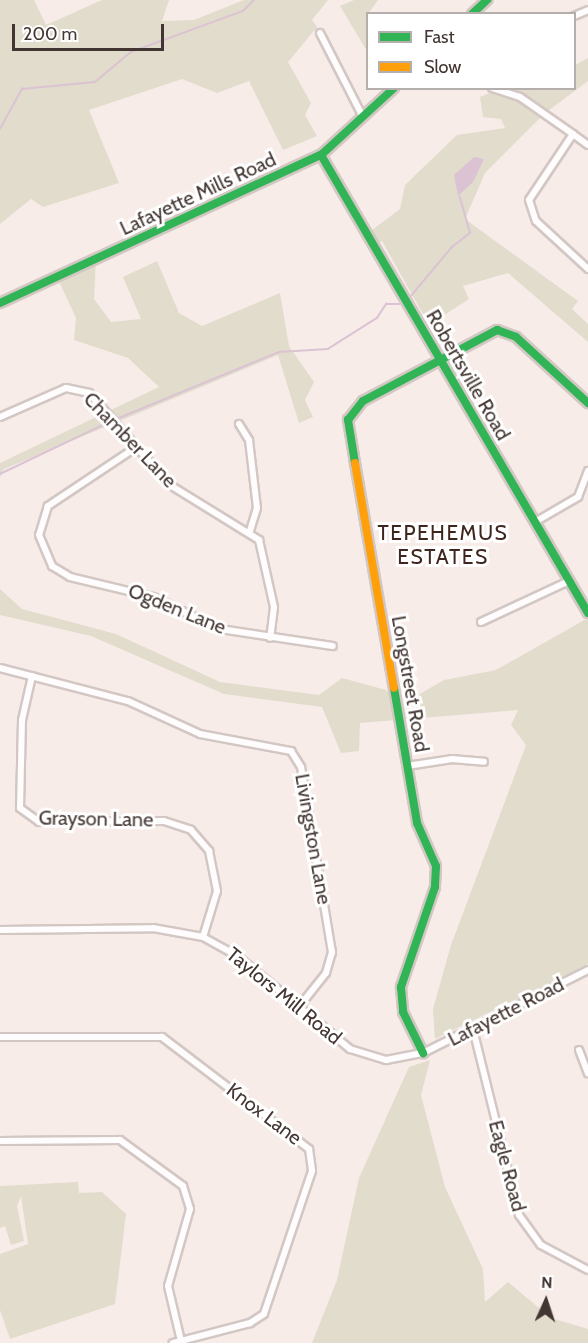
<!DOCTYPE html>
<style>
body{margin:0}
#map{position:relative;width:588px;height:1343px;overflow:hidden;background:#f8ece9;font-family:Cabin,sans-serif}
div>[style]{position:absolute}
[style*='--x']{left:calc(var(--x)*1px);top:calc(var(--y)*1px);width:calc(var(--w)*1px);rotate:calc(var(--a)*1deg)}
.green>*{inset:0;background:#e2dccc}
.water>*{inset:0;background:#dbc3d3}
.stream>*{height:1.5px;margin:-0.75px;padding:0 0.75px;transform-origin:0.75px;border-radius:0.75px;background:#dbc3d3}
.roads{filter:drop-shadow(2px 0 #d3c7c4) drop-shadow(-2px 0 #d3c7c4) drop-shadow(0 2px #d3c7c4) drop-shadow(0 -2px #d3c7c4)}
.street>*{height:6px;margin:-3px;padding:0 3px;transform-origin:3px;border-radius:3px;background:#fefcfc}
.fast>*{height:8px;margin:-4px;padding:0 4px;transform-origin:4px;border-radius:4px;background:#30b455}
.slow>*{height:8px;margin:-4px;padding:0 4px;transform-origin:4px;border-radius:4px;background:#ff9f0a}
span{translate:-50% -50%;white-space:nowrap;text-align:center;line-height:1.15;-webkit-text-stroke:6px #fff;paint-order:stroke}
.street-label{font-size:20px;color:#433632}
.neighbourhood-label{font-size:21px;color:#3e251d;letter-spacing:1.5px}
.legend{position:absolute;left:366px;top:12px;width:210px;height:78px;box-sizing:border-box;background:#fff;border:2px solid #b4afad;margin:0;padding:8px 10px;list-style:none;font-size:18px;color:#433632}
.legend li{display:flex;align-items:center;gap:12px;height:30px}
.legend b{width:30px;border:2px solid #b4afad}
.north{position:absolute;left:516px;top:1271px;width:60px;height:60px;-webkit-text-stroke:4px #fff;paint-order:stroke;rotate:3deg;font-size:16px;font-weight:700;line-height:24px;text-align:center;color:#433632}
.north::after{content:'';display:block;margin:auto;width:21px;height:27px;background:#433632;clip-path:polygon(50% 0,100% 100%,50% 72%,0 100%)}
.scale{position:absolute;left:12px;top:24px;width:152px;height:27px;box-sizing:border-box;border:3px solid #433632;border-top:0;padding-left:8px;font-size:18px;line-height:21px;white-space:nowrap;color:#433632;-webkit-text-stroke:4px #fff;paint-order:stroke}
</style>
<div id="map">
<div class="green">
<i style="clip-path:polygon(0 0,34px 0,46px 25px,102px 0,169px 0,162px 21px,194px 20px,244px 0,328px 0,312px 20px,317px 27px,288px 62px,311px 103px,305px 115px,317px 136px,283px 150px,249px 81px,217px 93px,182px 79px,89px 110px,119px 183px,43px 207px,31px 199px,0 224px)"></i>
<i style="clip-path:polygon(354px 0,378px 0,368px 14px,367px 51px,340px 6px)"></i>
<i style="clip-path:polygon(588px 58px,588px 81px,544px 114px,485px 173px,465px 219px,578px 301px,572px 309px,588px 324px,588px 342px,508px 273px,463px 286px,469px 299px,429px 325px,382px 241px,375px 245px,368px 233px,400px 209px,405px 185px,457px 135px,505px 128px,501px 119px,483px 117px,480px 97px,499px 89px,574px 88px,575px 65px)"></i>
<i style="clip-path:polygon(96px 259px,94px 299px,111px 322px,141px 319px,123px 277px,157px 261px,179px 313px,202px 326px,280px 293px,289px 346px,314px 382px,305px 400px,313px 417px,299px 423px,278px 355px,4px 469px,0 477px,0 463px,159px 387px,128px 358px,74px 340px,76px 318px,56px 275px)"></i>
<i style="clip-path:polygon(0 589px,22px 609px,116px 634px,220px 682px,319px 695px,342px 678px,386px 690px,399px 706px,444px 680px,496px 670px,588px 618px,588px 964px,435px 1039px,433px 1009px,451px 945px,526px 745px,511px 725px,518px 710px,360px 723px,359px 751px,341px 753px,322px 707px,224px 694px,91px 636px,0 615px)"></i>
<i style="clip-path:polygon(430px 1060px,421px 1095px,445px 1187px,483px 1269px,485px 1302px,508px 1282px,551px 1318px,588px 1329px,588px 1343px,312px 1343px,337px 1280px,359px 1178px,409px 1067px)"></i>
<i style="clip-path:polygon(78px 1182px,79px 1193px,102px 1192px,126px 1214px,115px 1304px,10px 1339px,0 1310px,0 1254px,28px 1244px,21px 1196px,17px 1206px,24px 1241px,11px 1245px,5px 1226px,0 1228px,0 1186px)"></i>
</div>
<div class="water">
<i style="clip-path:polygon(474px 157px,484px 159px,473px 182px,458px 196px,454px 175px)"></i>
</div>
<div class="stream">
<i style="--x:0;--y:129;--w:46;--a:-61.2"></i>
<i style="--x:22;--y:89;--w:73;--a:-5.5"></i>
<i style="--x:95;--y:82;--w:47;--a:-39.8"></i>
<i style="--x:131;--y:52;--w:119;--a:-20.1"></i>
<i style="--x:243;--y:11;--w:16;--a:-45"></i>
<i style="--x:411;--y:296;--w:64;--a:-50.1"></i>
<i style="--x:452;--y:247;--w:23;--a:-38"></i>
<i style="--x:470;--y:233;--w:37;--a:-106"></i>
<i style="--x:119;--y:418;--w:173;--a:-22.4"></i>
<i style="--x:279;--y:352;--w:49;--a:-3.5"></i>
<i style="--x:328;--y:349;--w:58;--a:-32.3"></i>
<i style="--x:377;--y:318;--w:17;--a:-57"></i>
<i style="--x:386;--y:304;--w:13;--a:0"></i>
<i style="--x:0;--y:474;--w:119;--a:-25.5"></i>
</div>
<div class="roads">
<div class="street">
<i style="--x:574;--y:16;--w:15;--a:-23"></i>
<i style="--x:320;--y:33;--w:94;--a:62.9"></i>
<i style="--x:492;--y:88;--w:29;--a:18"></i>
<i style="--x:520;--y:97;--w:65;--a:34.9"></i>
<i style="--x:588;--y:145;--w:19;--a:-144"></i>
<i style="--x:573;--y:134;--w:79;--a:123.7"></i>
<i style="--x:529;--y:200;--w:22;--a:72"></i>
<i style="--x:536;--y:221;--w:71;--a:42.7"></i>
<i style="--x:0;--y:417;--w:72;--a:-23.7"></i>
<i style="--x:66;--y:388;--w:24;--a:12"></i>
<i style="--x:89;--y:393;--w:123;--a:48.6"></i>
<i style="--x:170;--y:485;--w:105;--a:31.7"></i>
<i style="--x:259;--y:540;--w:69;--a:77.4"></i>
<i style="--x:274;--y:607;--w:31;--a:97"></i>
<i style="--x:239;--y:424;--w:19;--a:58"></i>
<i style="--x:249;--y:440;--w:68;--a:83.3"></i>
<i style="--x:257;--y:508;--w:24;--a:107"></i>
<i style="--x:135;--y:448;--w:105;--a:146.3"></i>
<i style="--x:48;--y:506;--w:30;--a:107"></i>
<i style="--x:39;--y:535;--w:34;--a:67"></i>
<i style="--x:52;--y:566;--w:21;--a:31"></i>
<i style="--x:70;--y:577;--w:85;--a:13.5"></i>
<i style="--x:153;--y:597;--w:74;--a:25.5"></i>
<i style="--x:220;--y:629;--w:114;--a:8.6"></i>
<i style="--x:535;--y:522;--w:50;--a:-30.2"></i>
<i style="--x:578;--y:497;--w:28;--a:-69"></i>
<i style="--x:481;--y:622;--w:97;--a:-25"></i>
<i style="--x:0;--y:668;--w:132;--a:14.5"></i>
<i style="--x:128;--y:701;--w:79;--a:24.6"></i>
<i style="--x:200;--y:734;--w:93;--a:10.6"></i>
<i style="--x:291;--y:751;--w:19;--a:58"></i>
<i style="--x:301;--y:767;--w:188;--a:80.5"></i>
<i style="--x:332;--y:952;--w:22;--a:106"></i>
<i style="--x:326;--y:973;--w:43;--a:128.5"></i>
<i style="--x:32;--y:676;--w:45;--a:102.8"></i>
<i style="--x:22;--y:720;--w:88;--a:91.3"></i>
<i style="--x:20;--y:808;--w:24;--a:36"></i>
<i style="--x:39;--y:822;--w:125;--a:-0.5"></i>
<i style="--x:164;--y:821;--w:28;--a:18"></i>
<i style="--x:191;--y:830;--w:28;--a:49"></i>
<i style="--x:209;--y:851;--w:41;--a:78.7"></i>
<i style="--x:217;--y:891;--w:48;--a:106.9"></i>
<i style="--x:407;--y:766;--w:46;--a:-8.8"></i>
<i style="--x:452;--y:759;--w:32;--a:5"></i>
<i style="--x:0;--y:930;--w:153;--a:-0.7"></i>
<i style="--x:153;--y:928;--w:51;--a:10.2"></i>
<i style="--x:203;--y:937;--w:38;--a:29"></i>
<i style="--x:236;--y:955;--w:148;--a:39.5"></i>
<i style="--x:350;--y:1049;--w:38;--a:17"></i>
<i style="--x:386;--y:1060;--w:38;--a:-11"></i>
<i style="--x:423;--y:1053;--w:185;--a:-26.7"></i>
<i style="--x:473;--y:1029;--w:192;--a:76.1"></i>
<i style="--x:519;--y:1215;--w:37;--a:54"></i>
<i style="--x:541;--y:1245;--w:53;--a:28"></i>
<i style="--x:0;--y:1037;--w:162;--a:0"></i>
<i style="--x:162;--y:1037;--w:185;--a:37.3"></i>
<i style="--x:309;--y:1149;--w:22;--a:82"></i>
<i style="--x:312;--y:1171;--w:151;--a:108.6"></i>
<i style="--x:264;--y:1314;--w:17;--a:147"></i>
<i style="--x:250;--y:1323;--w:80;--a:165.4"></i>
<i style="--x:579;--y:1050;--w:25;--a:69"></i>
<i style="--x:0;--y:1141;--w:120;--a:-0.5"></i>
<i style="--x:120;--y:1140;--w:78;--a:36.1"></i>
<i style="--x:183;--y:1186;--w:24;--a:73"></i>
<i style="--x:190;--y:1209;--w:80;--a:105.9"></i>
<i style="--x:168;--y:1286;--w:57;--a:76.7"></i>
</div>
<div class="fast">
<i style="--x:472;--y:14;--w:21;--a:-43"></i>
<i style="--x:321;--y:155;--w:530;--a:59.76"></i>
<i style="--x:0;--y:303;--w:353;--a:-24.8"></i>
<i style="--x:321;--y:155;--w:99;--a:-42.5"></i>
<i style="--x:355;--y:463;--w:44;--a:-99.2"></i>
<i style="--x:348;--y:420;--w:24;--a:-52"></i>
<i style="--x:363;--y:401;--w:152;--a:-27.9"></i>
<i style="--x:497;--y:330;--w:20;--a:20"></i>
<i style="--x:516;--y:337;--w:98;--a:42.5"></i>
<i style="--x:394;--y:688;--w:137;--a:80.3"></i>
<i style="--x:417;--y:823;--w:47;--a:66.2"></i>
<i style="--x:436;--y:866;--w:21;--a:93"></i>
<i style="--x:435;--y:887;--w:106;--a:108.8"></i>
<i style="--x:401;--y:987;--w:25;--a:85"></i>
<i style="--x:403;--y:1012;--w:46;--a:64"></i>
</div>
<div class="slow">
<i style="--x:355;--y:463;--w:228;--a:80.2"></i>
</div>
</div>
<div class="street-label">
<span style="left:198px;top:194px;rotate:-25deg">Lafayette Mills Road</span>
<span style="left:468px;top:375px;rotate:60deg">Robertsville Road</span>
<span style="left:130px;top:440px;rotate:46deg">Chamber Lane</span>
<span style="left:177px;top:609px;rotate:22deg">Ogden Lane</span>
<span style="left:410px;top:684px;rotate:80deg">Longstreet Road</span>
<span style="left:96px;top:819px;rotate:1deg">Grayson Lane</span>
<span style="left:313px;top:839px;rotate:80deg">Livingston Lane</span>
<span style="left:284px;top:996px;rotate:39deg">Taylors Mill Road</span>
<span style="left:506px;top:1012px;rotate:-27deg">Lafayette Road</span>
<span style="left:264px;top:1114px;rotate:37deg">Knox Lane</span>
<span style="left:507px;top:1166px;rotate:75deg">Eagle Road</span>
</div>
<div class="neighbourhood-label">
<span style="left:443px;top:545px">TEPEHEMUS<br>ESTATES</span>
</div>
<ul class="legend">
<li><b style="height:8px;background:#30b455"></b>Fast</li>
<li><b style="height:8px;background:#ff9f0a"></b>Slow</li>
</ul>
<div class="north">N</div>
<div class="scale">200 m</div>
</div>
